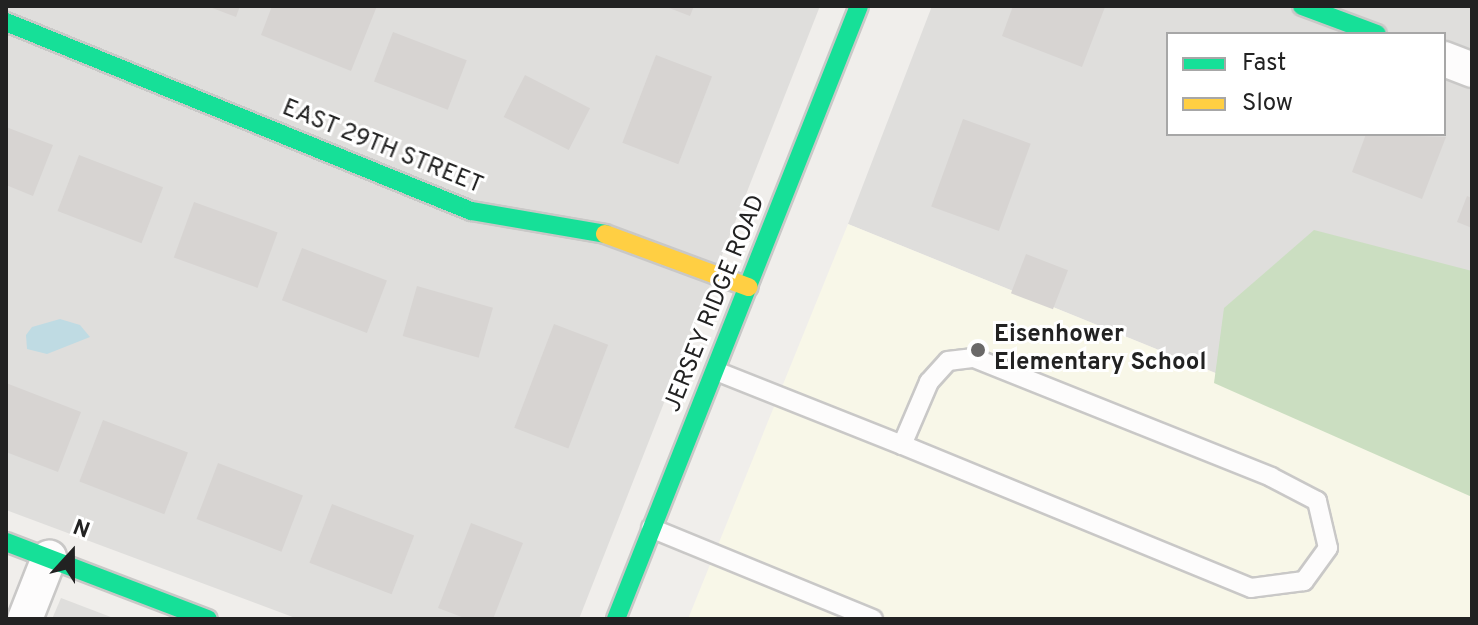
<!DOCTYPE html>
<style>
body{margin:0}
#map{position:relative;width:1478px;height:625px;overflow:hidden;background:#f0eeeb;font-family:Overpass,sans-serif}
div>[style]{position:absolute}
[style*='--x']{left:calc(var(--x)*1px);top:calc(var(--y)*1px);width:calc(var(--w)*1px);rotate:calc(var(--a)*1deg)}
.residential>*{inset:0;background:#dfdedc}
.education>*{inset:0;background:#f8f7e8}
.forest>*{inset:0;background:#cbdec1}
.water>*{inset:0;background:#bfdbe3}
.building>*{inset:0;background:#d7d4d2;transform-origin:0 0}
.roads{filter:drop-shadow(2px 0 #c9c8c7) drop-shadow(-2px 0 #c9c8c7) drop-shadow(0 2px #c9c8c7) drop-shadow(0 -2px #c9c8c7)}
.lane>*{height:18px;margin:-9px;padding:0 9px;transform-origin:9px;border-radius:9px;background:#fdfcfc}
.street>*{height:34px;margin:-17px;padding:0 17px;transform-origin:17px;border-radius:17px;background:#fdfcfc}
.fast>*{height:18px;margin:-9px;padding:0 9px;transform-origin:9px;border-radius:9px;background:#16e098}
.slow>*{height:18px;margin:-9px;padding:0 9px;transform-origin:9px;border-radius:9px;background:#ffcf43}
.dots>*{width:22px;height:22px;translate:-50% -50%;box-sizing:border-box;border:4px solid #fff;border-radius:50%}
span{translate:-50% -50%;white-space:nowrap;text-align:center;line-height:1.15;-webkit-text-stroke:6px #fff;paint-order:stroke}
.street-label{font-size:24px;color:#222}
.poi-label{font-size:24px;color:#222;font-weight:700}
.left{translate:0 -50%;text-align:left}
.frame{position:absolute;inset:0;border:8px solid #222;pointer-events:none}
.legend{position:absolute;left:1166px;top:32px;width:280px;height:104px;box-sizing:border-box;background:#fff;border:2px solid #a7a7a7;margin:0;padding:10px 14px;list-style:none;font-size:24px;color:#222}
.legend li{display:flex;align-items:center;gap:16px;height:40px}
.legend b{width:40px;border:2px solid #a7a7a7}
.north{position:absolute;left:32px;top:513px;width:80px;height:80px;-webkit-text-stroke:6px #fff;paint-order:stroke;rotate:21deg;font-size:22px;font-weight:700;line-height:32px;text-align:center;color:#222}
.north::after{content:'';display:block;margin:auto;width:28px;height:36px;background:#222;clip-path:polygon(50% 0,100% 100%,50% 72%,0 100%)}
</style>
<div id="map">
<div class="residential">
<i style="clip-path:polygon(6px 6px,820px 6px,579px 619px,298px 619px,6px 510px)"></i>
<i style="clip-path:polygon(evenodd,932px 6px,1472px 6px,1472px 477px,848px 224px,932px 6px,1168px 34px,1444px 34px,1444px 134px,1168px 134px,1168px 34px)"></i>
<i style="clip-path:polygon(61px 598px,116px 619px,52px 619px)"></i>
</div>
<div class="education">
<i style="clip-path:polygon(848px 224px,1472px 477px,1472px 619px,688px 619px)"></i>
</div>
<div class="forest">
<i style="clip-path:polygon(1314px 230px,1472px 271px,1472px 497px,1214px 383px,1224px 308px)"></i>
</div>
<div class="water">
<i style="clip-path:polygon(60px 319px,80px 325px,90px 337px,47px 354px,27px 349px,26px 335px,32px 327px)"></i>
</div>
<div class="building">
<i style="clip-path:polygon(207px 6px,240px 6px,236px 17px)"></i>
<i style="clip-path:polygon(272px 6px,377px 6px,351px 71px,261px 35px)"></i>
<i style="clip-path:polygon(664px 6px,694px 6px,690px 16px)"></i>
<i style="clip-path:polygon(1013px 6px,1105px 7px,1082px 67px,1002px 36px)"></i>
<i style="left:393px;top:32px;width:79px;height:53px;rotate:21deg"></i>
<i style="left:656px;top:55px;width:60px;height:94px;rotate:21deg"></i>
<i style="left:525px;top:75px;width:73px;height:47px;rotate:27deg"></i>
<i style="left:963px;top:119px;width:72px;height:93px;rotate:20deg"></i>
<i style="clip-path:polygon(6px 127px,53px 145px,33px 196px,6px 185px)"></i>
<i style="clip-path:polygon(1366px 134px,1446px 137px,1422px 199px,1352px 172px)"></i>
<i style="left:79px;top:155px;width:90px;height:60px;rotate:21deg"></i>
<i style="clip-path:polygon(1467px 196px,1472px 198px,1472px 228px,1457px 222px)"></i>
<i style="left:194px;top:202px;width:89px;height:59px;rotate:20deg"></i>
<i style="left:302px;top:248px;width:91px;height:56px;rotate:21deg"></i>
<i style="left:1026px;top:254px;width:45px;height:42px;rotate:21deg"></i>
<i style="left:417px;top:286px;width:79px;height:52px;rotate:16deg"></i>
<i style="left:554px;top:324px;width:58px;height:111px;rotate:21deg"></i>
<i style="clip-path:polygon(6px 383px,81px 412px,58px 472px,6px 452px)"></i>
<i style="left:103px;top:420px;width:91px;height:66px;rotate:21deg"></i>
<i style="left:218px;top:463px;width:91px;height:60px;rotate:21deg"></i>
<i style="left:332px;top:504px;width:88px;height:63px;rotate:21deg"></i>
<i style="clip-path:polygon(471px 523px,523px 543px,493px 619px,467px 619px,438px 608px)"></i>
</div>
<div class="roads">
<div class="lane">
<i style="--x:974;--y:358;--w:320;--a:21.8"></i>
<i style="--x:1271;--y:477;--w:52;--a:27.6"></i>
<i style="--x:1317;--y:501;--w:48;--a:76.8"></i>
<i style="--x:1328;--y:548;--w:41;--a:126"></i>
<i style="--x:1304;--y:581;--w:53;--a:172.5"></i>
<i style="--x:1251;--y:588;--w:377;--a:-157.7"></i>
<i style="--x:902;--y:445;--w:69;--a:-66.8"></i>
<i style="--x:929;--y:382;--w:28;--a:-48"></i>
<i style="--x:948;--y:361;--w:26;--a:-7"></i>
<i style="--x:716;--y:371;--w:200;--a:21.7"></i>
<i style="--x:651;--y:528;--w:240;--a:22.3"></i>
</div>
<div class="street">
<i style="--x:1444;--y:59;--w:30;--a:21"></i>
<i style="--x:25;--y:619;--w:66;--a:-68.5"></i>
</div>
<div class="fast">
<i style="--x:1302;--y:6;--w:80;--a:20.5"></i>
<i style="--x:6;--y:22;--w:502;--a:22.12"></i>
<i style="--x:471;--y:211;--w:136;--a:9.7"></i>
<i style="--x:6;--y:542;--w:216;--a:20.9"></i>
<i style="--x:616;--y:619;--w:659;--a:-68.38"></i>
</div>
<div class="slow">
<i style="--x:605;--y:234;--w:153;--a:20.3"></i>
</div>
</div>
<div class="dots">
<i style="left:978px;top:350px;background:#6a6968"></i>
</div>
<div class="street-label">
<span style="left:382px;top:148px;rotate:22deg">EAST 29TH STREET</span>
<span style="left:716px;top:304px;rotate:-68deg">JERSEY RIDGE ROAD</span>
</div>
<div class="poi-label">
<span class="left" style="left:994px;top:350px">Eisenhower<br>Elementary School</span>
</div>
<div class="frame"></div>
<ul class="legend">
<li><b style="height:10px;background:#16e098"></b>Fast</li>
<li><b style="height:10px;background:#ffcf43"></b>Slow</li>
</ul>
<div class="north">N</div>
</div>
